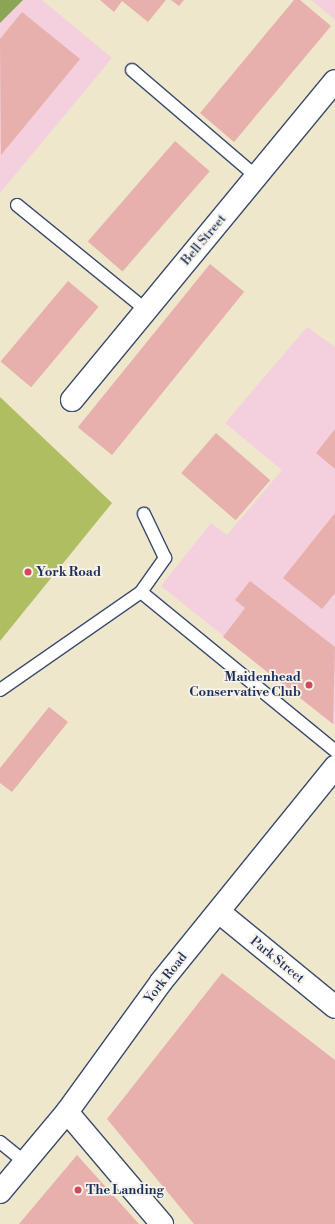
<!DOCTYPE html>
<style>
body{margin:0}
#map{position:relative;width:335px;height:1224px;overflow:hidden;background:#efe7cc;font-family:"Libre Bodoni",serif}
div>[style]{position:absolute}
[style*='--x']{left:calc(var(--x)*1px);top:calc(var(--y)*1px);width:calc(var(--w)*1px);rotate:calc(var(--a)*1deg)}
.built>*{inset:0;background:#f4cfdd}
.green>*{inset:0;background:#afbe60}
.forest>*{inset:0;background:#8ba556}
.building>*{inset:0;background:#e7b0ac;transform-origin:0 0}
.roads{filter:drop-shadow(1px 0 #3b4b6e) drop-shadow(-1px 0 #3b4b6e) drop-shadow(0 1px #3b4b6e) drop-shadow(0 -1px #3b4b6e)}
.lane>*{height:12px;margin:-6px;padding:0 6px;transform-origin:6px;border-radius:6px;background:#fff}
.street>*{height:22px;margin:-11px;padding:0 11px;transform-origin:11px;border-radius:11px;background:#fff}
.secondary>*{height:22px;margin:-11px;padding:0 11px;transform-origin:11px;border-radius:11px;background:#fff}
.dots>*{width:11px;height:11px;translate:-50% -50%;box-sizing:border-box;border:2px solid #f7f3e8;border-radius:50%}
span{translate:-50% -50%;white-space:nowrap;text-align:center;line-height:1.15;-webkit-text-stroke:3.5px #f7f3e8;paint-order:stroke}
.street-label{font-size:13px;color:#1b2f5e}
.poi-label{font-size:13px;color:#1b2f5e;font-weight:700}
.left{translate:0 -50%;text-align:left}
.right{translate:-100% -50%;text-align:right}
</style>
<div id="map">
<div class="built">
<i style="clip-path:polygon(23px 0,42px 0,112px 58px,0 193px,0 23px)"></i>
<i style="clip-path:polygon(311px 0,335px 0,335px 20px)"></i>
<i style="clip-path:polygon(307px 327px,335px 347px,335px 725px,161px 586px,211px 523px,227px 535px,282px 470px,225px 423px)"></i>
</div>
<div class="green">
<i style="clip-path:polygon(0 397px,112px 503px,0 641px)"></i>
</div>
<div class="forest">
<i style="clip-path:polygon(0 0,23px 0,0 23px)"></i>
</div>
<div class="building">
<i style="clip-path:polygon(100px 0,166px 0,148px 22px,122px 1px,114px 12px)"></i>
<i style="clip-path:polygon(171px 0,184px 0,179px 6px)"></i>
<i style="clip-path:polygon(294px 0,300px 0,331px 26px,234px 142px,200px 113px)"></i>
<i style="clip-path:polygon(22px 12px,80px 59px,1px 155px,0 39px)"></i>
<i style="left:175px;top:141px;width:46px;height:133px;rotate:41deg"></i>
<i style="left:210px;top:264px;width:44px;height:210px;rotate:39deg"></i>
<i style="left:68px;top:281px;width:40px;height:105px;rotate:40deg"></i>
<i style="clip-path:polygon(335px 429px,335px 469px,316px 453px)"></i>
<i style="left:216px;top:433px;width:72px;height:53px;rotate:41deg"></i>
<i style="clip-path:polygon(335px 513px,335px 593px,322px 609px,283px 578px)"></i>
<i style="clip-path:polygon(250px 581px,335px 647px,333px 724px,223px 637px,245px 608px,235px 600px)"></i>
<i style="clip-path:polygon(49px 707px,68px 722px,12px 792px,0 783px,0 768px)"></i>
<i style="clip-path:polygon(222px 973px,335px 1060px,335px 1224px,194px 1224px,107px 1119px)"></i>
<i style="clip-path:polygon(77px 1155px,139px 1224px,19px 1224px)"></i>
</div>
<div class="roads">
<div class="lane">
<i style="--x:132;--y:70;--w:165;--a:40.6"></i>
<i style="--x:17;--y:205;--w:165;--a:39.1"></i>
<i style="--x:141;--y:592;--w:251;--a:39.3"></i>
<i style="--x:0;--y:690;--w:172;--a:-34.8"></i>
<i style="--x:141;--y:592;--w:42;--a:-54.8"></i>
<i style="--x:165;--y:558;--w:49;--a:-115.5"></i>
<i style="--x:0;--y:1142;--w:33;--a:39"></i>
</div>
<div class="street">
<i style="--x:72;--y:400;--w:413;--a:-50.5"></i>
<i style="--x:219;--y:912;--w:150;--a:39.3"></i>
<i style="--x:67;--y:1112;--w:147;--a:49.7"></i>
</div>
<div class="secondary">
<i style="--x:0;--y:1192;--w:104;--a:-50.1"></i>
<i style="--x:67;--y:1112;--w:160;--a:-54.1"></i>
<i style="--x:161;--y:982;--w:277;--a:-51"></i>
</div>
</div>
<div class="dots">
<i style="left:28px;top:572px;background:#d1495b"></i>
<i style="left:309px;top:685px;background:#d1495b"></i>
<i style="left:78px;top:1190px;background:#d1495b"></i>
</div>
<div class="street-label">
<span style="left:204px;top:240px;rotate:-50deg">Bell Street</span>
<span style="left:277px;top:960px;rotate:39deg">Park Street</span>
<span style="left:166px;top:978px;rotate:-52deg">York Road</span>
</div>
<div class="poi-label">
<span class="left" style="left:36px;top:572px">York Road</span>
<span class="right" style="left:301px;top:685px">Maidenhead<br>Conservative Club</span>
<span class="left" style="left:86px;top:1190px">The Landing</span>
</div>
</div>
